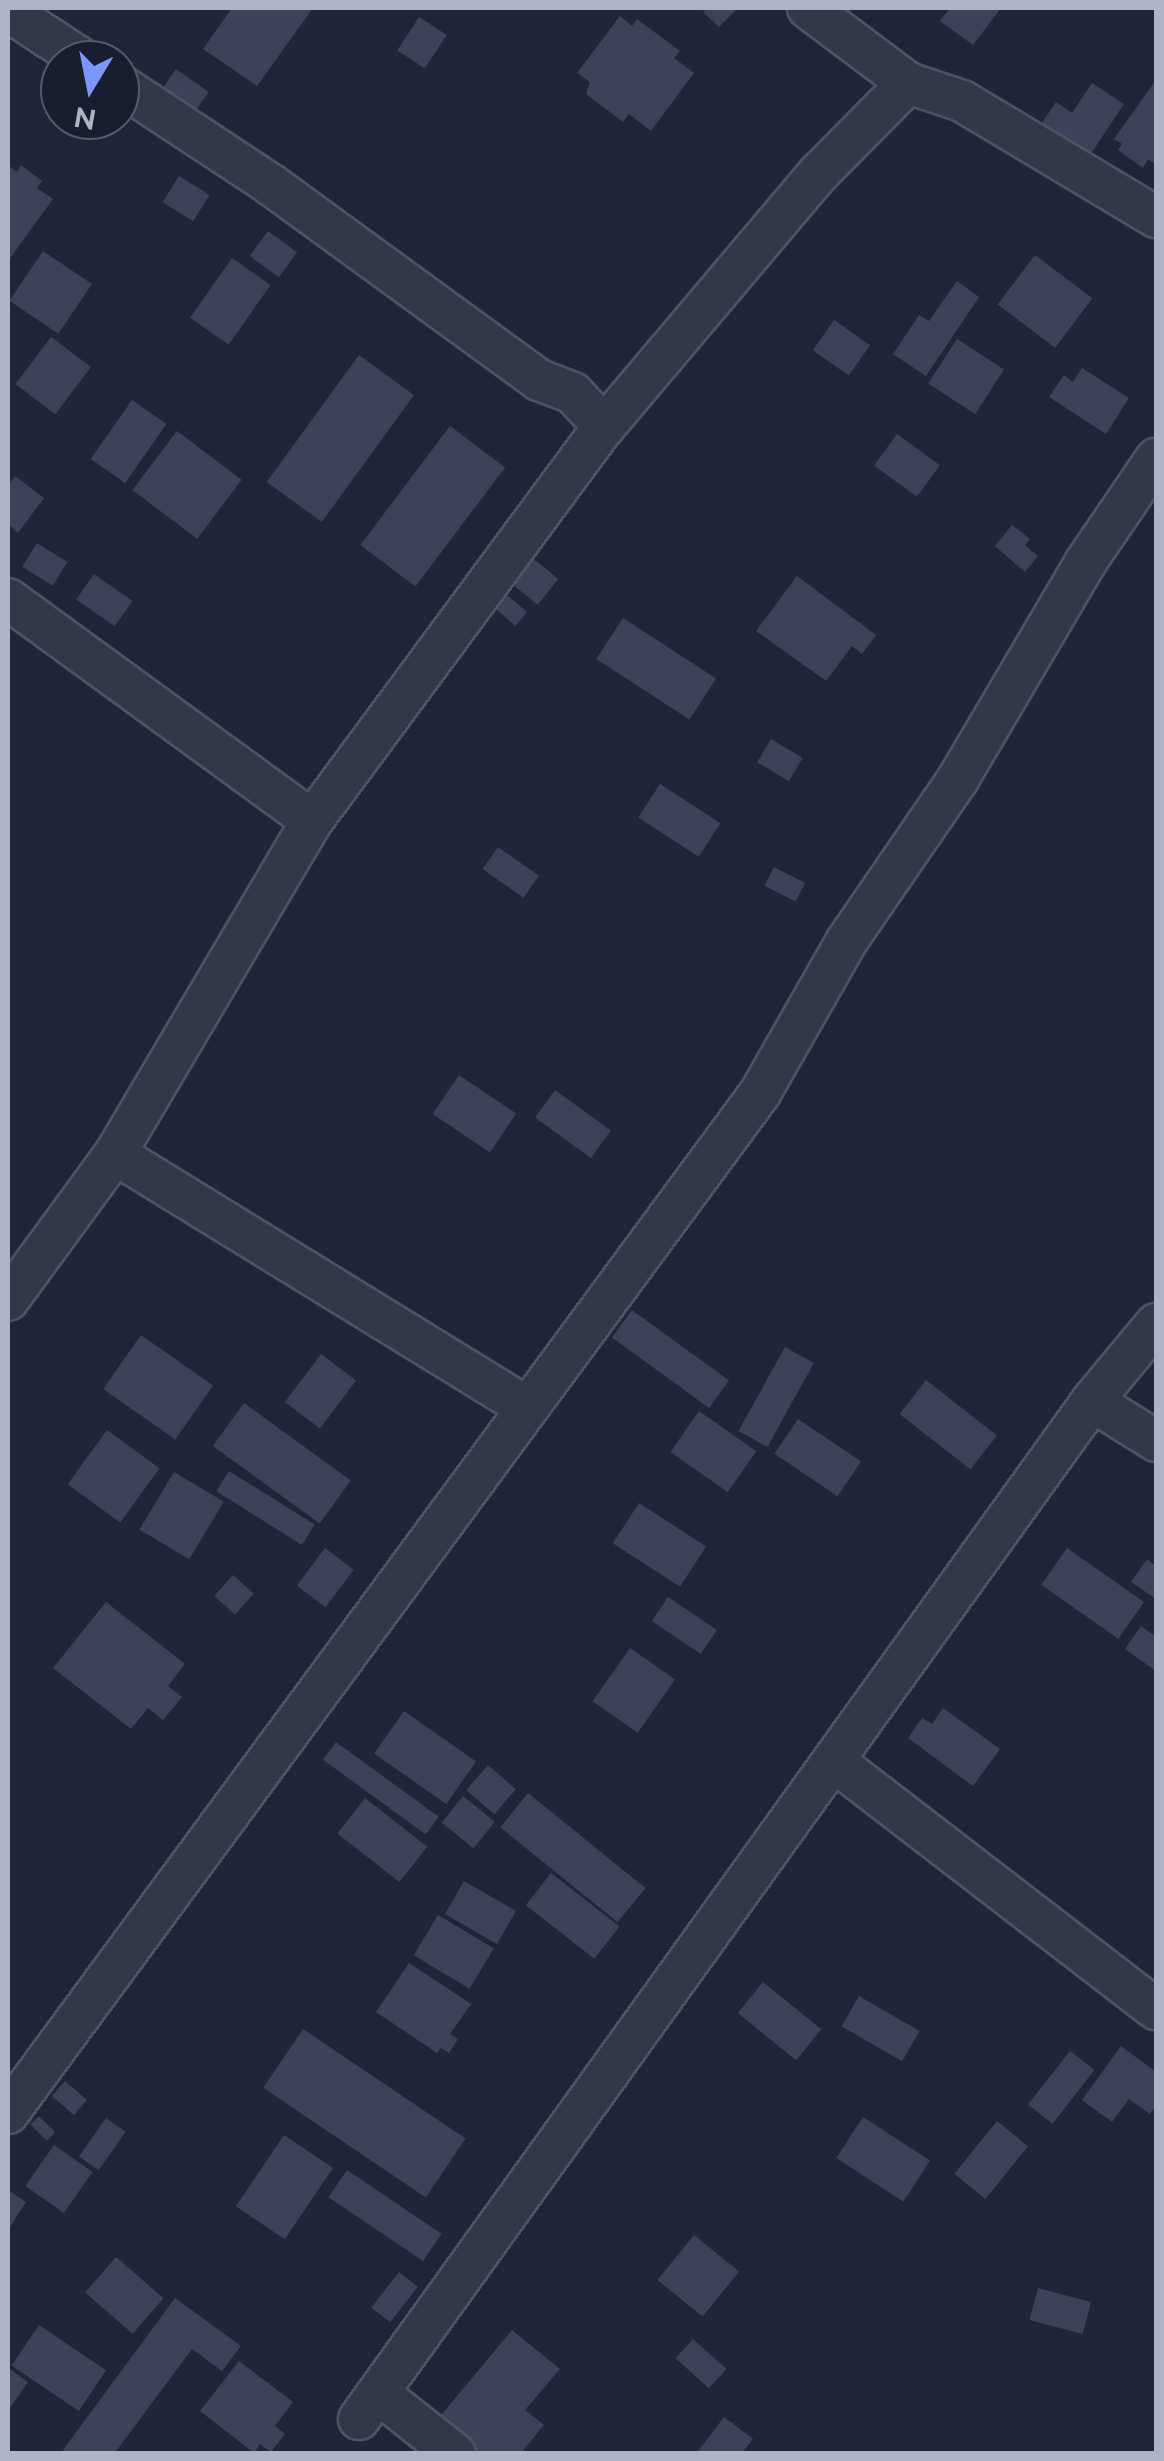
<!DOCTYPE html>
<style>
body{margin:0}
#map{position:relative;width:1164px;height:2461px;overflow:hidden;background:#202639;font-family:Raleway,sans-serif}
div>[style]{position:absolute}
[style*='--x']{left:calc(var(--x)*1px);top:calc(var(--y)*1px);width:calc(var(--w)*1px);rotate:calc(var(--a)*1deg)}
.building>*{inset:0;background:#3c4359;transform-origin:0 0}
.roads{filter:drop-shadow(2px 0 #4e5364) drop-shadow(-2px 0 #4e5364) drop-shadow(0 2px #4e5364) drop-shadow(0 -2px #4e5364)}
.minor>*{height:40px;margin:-20px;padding:0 20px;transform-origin:20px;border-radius:20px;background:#333849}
span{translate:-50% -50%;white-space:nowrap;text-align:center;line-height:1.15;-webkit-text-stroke:10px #191e2e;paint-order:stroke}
.frame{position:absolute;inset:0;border:10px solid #aeb3c6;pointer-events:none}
.north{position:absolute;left:40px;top:40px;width:100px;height:100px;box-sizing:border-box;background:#191e2e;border:2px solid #555a6b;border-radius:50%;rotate:190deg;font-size:28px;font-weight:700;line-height:40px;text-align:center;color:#aeb3c6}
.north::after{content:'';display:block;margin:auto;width:35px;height:45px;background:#7d96fc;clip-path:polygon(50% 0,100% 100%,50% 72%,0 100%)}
</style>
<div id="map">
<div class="building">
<i style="clip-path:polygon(232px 8px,313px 8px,257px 86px,203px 49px)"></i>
<i style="clip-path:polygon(707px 8px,738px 8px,719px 27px,703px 12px)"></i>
<i style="clip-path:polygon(950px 8px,1001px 8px,973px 45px,940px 21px)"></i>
<i style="clip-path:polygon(620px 16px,632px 26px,637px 19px,680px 51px,674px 58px,694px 73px,651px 131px,629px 114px,623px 122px,586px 94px,590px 82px,577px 73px)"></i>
<i style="left:419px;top:17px;width:33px;height:40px;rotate:33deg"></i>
<i style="left:176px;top:69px;width:40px;height:27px;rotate:35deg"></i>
<i style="clip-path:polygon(1156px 80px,1156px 165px,1148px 159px,1143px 168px,1118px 150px,1122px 144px,1114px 139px)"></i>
<i style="clip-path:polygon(1092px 83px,1124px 104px,1088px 158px,1039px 127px,1056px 102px,1072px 113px)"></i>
<i style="clip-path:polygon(8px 165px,17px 172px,21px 165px,42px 181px,37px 188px,53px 199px,8px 261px)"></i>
<i style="left:179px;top:176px;width:36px;height:31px;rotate:32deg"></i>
<i style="left:268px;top:231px;width:36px;height:31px;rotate:36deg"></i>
<i style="left:43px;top:251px;width:59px;height:60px;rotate:34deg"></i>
<i style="left:1035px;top:255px;width:72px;height:62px;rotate:37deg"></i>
<i style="left:232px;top:258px;width:47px;height:73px;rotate:35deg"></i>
<i style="clip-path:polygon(957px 281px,979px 297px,926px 376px,893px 354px,919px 315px,929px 321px)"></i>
<i style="left:834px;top:320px;width:44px;height:37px;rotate:35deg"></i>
<i style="left:51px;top:337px;width:50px;height:59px;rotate:37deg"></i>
<i style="left:957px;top:339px;width:56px;height:53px;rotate:33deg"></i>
<i style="left:359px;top:355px;width:68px;height:157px;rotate:36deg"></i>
<i style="clip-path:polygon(1082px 368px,1129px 398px,1106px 434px,1049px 397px,1064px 375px,1073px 382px)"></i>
<i style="left:132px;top:400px;width:42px;height:72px;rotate:35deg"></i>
<i style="left:450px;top:426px;width:69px;height:149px;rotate:37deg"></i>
<i style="left:177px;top:431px;width:81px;height:74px;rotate:37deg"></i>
<i style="left:897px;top:434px;width:53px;height:39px;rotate:36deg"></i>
<i style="clip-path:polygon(15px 476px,44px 498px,18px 533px,8px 524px,8px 485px)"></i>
<i style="clip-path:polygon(1012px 525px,1030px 539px,1025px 545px,1038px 556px,1025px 572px,995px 546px)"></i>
<i style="left:37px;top:543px;width:36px;height:28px;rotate:32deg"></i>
<i style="left:525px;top:552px;width:43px;height:33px;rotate:39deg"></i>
<i style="left:94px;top:574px;width:47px;height:31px;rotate:35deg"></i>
<i style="clip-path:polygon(797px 576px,876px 635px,862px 654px,852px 646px,826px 681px,756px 631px)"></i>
<i style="left:506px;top:594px;width:28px;height:18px;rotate:41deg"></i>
<i style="left:623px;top:618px;width:111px;height:49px;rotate:33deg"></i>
<i style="left:771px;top:739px;width:37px;height:27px;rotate:31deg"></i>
<i style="left:660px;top:784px;width:72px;height:40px;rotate:33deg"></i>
<i style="left:498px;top:847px;width:50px;height:27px;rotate:35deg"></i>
<i style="left:774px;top:867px;width:35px;height:21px;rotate:27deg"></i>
<i style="left:459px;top:1075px;width:69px;height:47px;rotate:34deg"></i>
<i style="left:555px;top:1090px;width:69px;height:34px;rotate:36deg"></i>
<i style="left:632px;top:1310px;width:120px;height:34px;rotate:36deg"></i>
<i style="left:141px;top:1335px;width:88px;height:66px;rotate:35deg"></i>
<i style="left:785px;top:1347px;width:33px;height:96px;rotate:29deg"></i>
<i style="left:321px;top:1354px;width:44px;height:60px;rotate:37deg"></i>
<i style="left:926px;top:1380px;width:90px;height:43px;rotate:38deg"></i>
<i style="left:244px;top:1403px;width:132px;height:53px;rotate:36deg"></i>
<i style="left:699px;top:1411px;width:70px;height:50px;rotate:35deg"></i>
<i style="left:798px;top:1419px;width:76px;height:42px;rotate:34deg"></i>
<i style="left:107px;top:1430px;width:65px;height:67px;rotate:36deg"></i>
<i style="left:229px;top:1471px;width:101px;height:24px;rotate:32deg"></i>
<i style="left:174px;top:1472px;width:58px;height:67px;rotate:31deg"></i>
<i style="left:639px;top:1503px;width:80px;height:48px;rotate:33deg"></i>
<i style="left:325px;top:1548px;width:36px;height:47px;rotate:37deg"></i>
<i style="left:1067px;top:1548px;width:94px;height:45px;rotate:35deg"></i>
<i style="clip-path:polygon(1147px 1559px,1156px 1566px,1156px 1599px,1131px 1582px)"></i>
<i style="left:233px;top:1575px;width:28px;height:28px;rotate:42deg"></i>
<i style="left:668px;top:1597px;width:59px;height:29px;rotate:34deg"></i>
<i style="clip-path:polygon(106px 1602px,185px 1664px,168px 1686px,182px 1697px,163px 1720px,148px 1708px,131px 1729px,53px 1668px)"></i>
<i style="clip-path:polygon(1141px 1626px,1156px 1637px,1156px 1671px,1125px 1649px)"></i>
<i style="left:630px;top:1648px;width:55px;height:65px;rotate:35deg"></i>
<i style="clip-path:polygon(943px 1708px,1000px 1749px,973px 1786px,908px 1738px,922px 1718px,932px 1724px)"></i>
<i style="left:404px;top:1711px;width:88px;height:52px;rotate:35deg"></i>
<i style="left:336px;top:1742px;width:127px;height:22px;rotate:36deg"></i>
<i style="left:488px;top:1765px;width:37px;height:33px;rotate:41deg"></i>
<i style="left:528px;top:1793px;width:151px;height:44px;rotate:39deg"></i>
<i style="left:463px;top:1796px;width:41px;height:34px;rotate:39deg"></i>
<i style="left:365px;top:1798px;width:79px;height:45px;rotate:38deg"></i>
<i style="left:551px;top:1873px;width:87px;height:41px;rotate:38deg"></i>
<i style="left:464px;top:1881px;width:60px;height:38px;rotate:30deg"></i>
<i style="left:438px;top:1915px;width:65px;height:47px;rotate:31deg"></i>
<i style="clip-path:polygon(409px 1963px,471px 2004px,450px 2034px,458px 2039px,449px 2053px,441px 2048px,437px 2053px,376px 2012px)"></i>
<i style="left:763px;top:1982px;width:75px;height:40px;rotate:39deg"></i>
<i style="left:859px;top:1996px;width:70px;height:35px;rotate:30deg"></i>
<i style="left:303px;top:2029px;width:196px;height:71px;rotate:34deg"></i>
<i style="clip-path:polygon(1121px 2046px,1156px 2072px,1156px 2105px,1150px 2114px,1129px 2099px,1112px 2122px,1082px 2100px)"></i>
<i style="left:1070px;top:2051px;width:31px;height:68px;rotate:38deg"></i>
<i style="left:65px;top:2081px;width:29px;height:20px;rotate:41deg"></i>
<i style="left:39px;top:2116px;width:23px;height:12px;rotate:45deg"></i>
<i style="left:863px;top:2117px;width:80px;height:49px;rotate:33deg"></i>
<i style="left:106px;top:2118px;width:24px;height:47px;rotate:35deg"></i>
<i style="left:997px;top:2121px;width:40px;height:68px;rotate:39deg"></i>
<i style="left:284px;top:2135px;width:59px;height:86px;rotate:34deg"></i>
<i style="left:54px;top:2145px;width:47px;height:50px;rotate:35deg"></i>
<i style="left:347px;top:2170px;width:114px;height:33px;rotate:34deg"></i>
<i style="clip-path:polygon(8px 2190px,26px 2202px,8px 2230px)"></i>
<i style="left:694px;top:2235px;width:58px;height:58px;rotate:39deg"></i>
<i style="left:116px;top:2257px;width:63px;height:47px;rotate:41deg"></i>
<i style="left:399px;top:2272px;width:24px;height:45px;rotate:38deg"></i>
<i style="left:1038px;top:2288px;width:55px;height:33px;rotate:15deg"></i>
<i style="clip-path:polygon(175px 2298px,241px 2346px,222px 2371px,192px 2349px,114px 2454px,67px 2454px,63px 2450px)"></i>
<i style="left:39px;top:2325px;width:81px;height:49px;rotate:34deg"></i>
<i style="clip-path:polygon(512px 2330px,560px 2369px,525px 2410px,544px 2425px,520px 2454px,479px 2454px,437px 2420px)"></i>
<i style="left:693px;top:2339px;width:45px;height:26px;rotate:42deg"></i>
<i style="clip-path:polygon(239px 2361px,293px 2402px,275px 2426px,285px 2434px,271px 2452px,260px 2444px,254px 2453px,200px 2411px)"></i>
<i style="clip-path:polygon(8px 2368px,28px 2382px,8px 2411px)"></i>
<i style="clip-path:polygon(724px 2417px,753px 2439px,741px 2454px,696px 2454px)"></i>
</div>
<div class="roads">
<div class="minor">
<i style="--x:808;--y:8;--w:125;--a:36.9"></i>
<i style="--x:908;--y:83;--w:57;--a:18.4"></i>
<i style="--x:962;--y:101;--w:226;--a:30.9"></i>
<i style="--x:8;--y:11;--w:90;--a:33.2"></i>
<i style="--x:120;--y:85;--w:180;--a:33.4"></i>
<i style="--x:270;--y:184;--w:333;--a:36.1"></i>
<i style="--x:539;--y:380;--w:36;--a:21"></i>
<i style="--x:573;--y:393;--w:46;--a:47.6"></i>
<i style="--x:8;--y:599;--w:376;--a:36.1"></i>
<i style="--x:115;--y:1154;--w:483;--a:31.6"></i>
<i style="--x:8;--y:1300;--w:181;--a:-53.8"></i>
<i style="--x:115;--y:1154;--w:387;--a:-59.4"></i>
<i style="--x:312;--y:821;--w:490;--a:-53.5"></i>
<i style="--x:604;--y:427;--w:333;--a:-49.8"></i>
<i style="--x:819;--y:173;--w:127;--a:-45.3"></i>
<i style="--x:1092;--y:1401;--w:75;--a:32"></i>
<i style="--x:835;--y:1762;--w:405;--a:37.6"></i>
<i style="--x:8;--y:2113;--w:1267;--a:-53.6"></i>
<i style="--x:760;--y:1093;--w:174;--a:-60.3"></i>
<i style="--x:846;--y:942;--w:198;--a:-55.5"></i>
<i style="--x:958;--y:779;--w:251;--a:-59.5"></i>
<i style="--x:1085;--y:563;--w:126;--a:-55.7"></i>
<i style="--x:378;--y:2393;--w:98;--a:38.4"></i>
<i style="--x:359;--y:2419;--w:1254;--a:-54.24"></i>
<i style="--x:1092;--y:1401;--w:100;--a:-50.3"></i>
</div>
</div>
<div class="frame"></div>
<div class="north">N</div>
</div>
